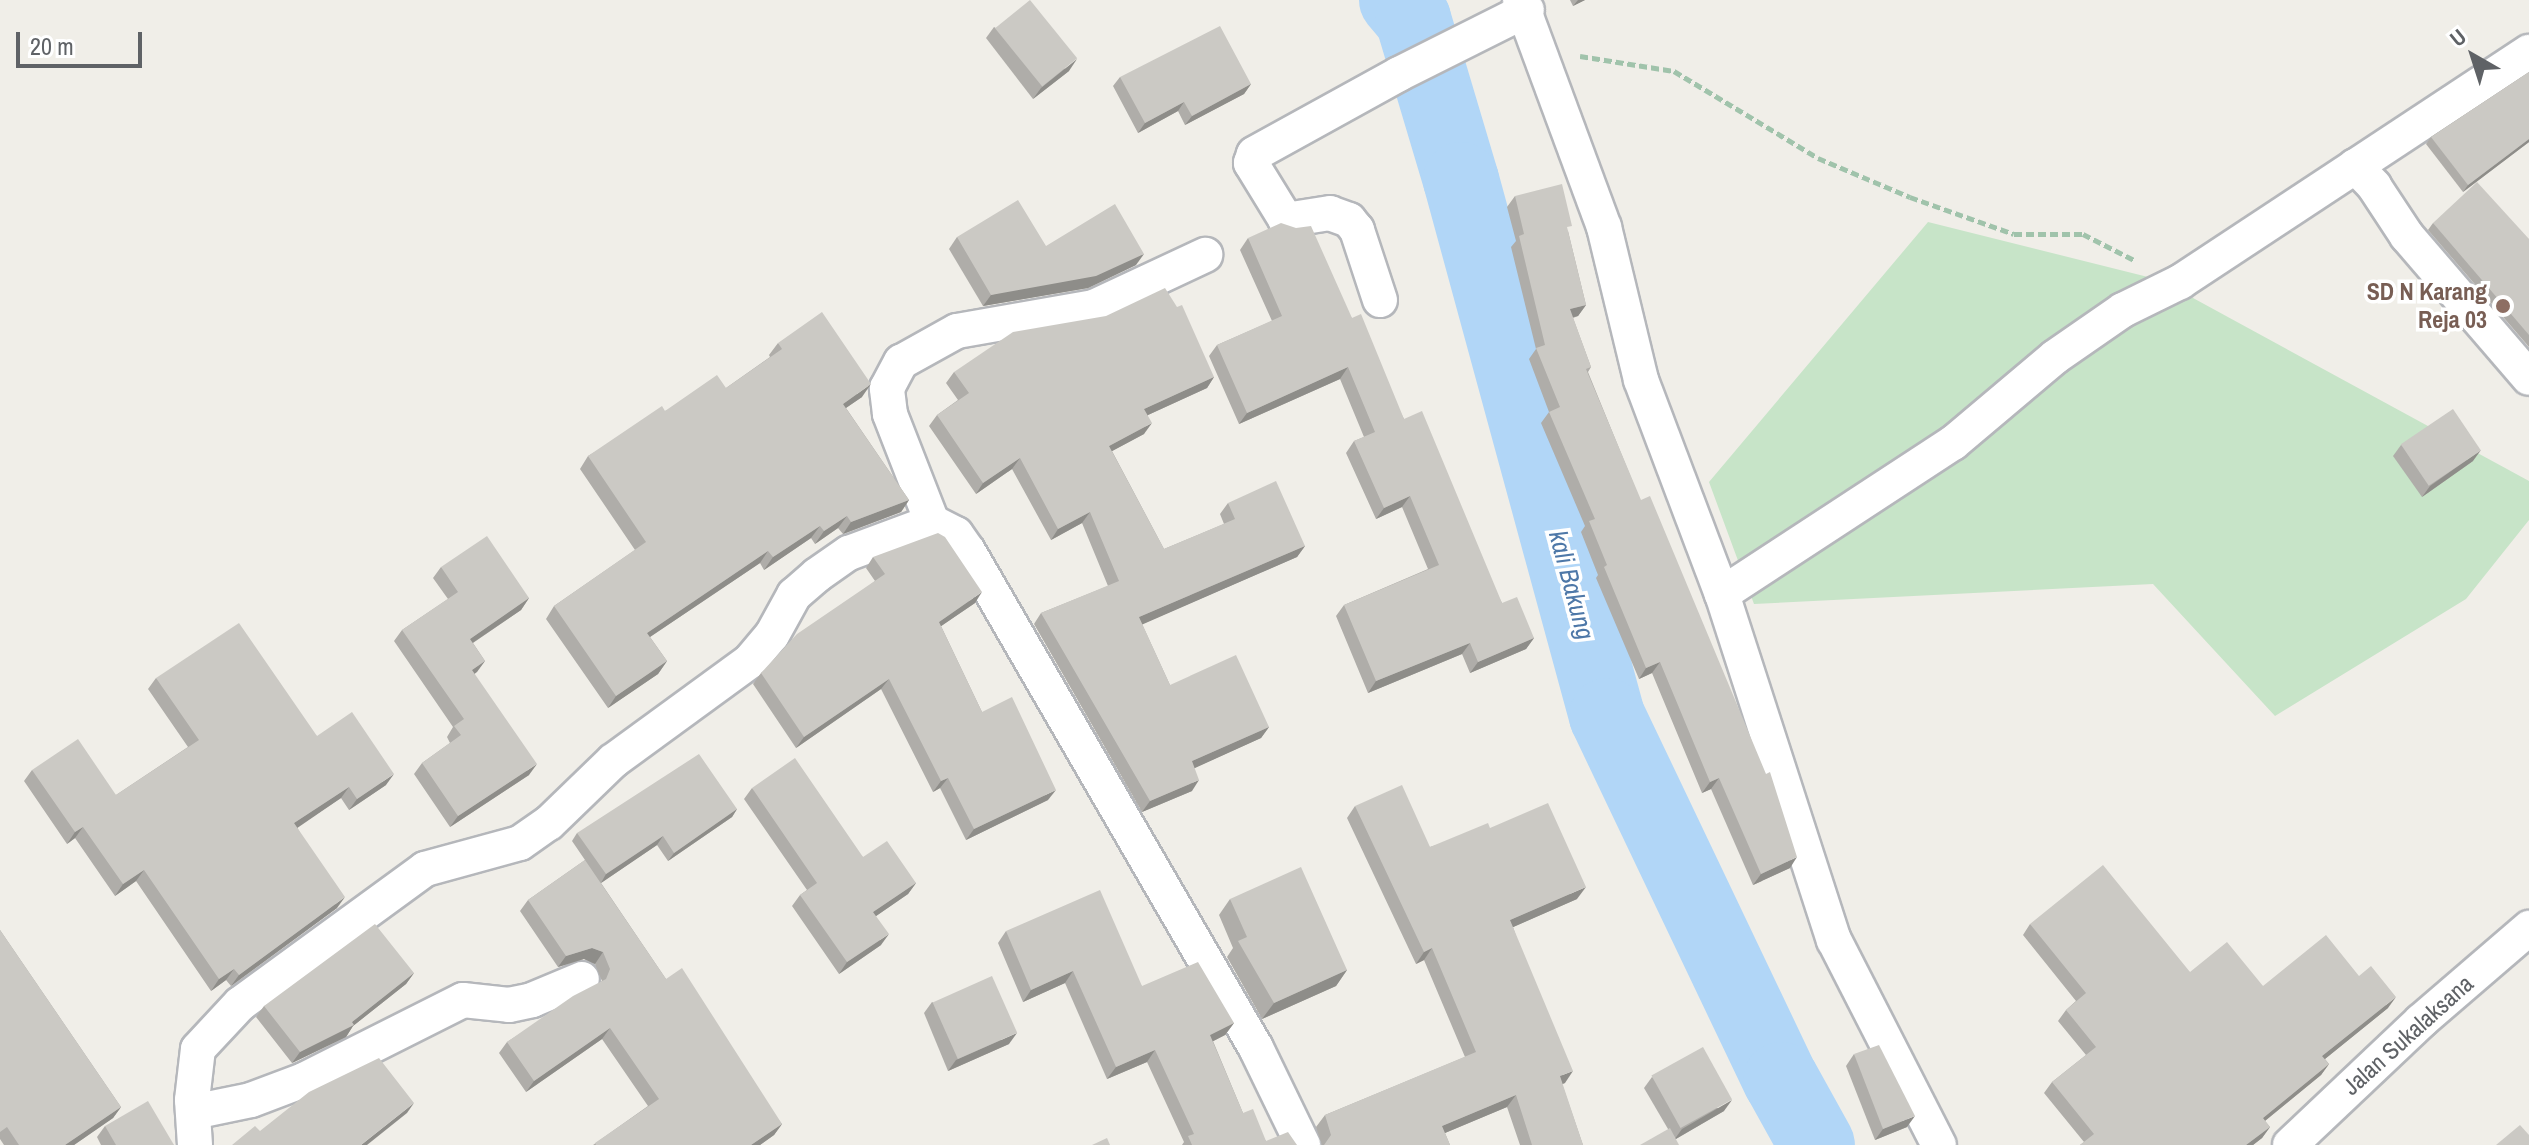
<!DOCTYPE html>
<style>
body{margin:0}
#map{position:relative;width:2529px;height:1145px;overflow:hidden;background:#f0eee8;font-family:"Archivo Narrow",sans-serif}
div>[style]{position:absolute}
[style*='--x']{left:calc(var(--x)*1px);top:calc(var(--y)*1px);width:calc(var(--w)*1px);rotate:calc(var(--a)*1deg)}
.green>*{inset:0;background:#c7e4c8}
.river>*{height:76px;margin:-38px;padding:0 38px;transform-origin:38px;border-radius:38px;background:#b1d6f7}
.path>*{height:5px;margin-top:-2.5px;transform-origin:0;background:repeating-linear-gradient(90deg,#a0c3ab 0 8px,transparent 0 12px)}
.roads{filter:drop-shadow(2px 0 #b5b7bb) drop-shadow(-2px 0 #b5b7bb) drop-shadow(0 2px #b5b7bb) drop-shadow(0 -2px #b5b7bb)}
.street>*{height:34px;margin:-17px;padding:0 17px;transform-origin:17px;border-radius:17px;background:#fff}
.wall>*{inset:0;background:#afada9}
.shaded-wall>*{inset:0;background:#8e8d89}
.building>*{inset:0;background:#cbc9c4;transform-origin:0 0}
.dots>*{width:22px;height:22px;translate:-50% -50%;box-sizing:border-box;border:4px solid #fff;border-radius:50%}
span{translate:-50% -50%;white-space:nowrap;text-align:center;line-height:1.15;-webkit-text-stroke:7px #fff;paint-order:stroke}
.education-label{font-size:24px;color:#785e54;font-weight:700}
.right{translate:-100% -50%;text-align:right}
.street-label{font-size:24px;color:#5f6266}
.water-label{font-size:26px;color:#4e78a8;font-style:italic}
.north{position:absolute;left:2433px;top:16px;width:80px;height:80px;-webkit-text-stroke:6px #fff;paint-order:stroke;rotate:321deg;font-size:22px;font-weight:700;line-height:32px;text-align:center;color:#5f6266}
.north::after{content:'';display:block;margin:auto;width:28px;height:36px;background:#5f6266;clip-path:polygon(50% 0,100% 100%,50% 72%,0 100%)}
.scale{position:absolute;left:16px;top:32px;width:126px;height:36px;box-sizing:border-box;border:4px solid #5f6266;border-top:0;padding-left:10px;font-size:24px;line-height:28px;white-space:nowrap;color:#5f6266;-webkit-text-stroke:6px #fff;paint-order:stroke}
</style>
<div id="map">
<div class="green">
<i style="clip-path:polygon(1928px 222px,2160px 280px,2529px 481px,2529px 520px,2466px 599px,2275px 716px,2153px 584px,1754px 604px,1709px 482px)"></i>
</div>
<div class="river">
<i style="--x:1397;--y:0;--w:25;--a:50"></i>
<i style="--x:1413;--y:19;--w:168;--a:73.4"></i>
<i style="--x:1461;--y:180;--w:556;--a:74.76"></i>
<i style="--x:1607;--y:716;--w:403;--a:64.5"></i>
<i style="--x:1781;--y:1080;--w:74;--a:61"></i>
</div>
<div class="path">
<i style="--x:1580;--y:56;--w:95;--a:9.1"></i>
<i style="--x:1674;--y:71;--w:168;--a:31.1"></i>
<i style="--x:1818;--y:158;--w:100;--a:23"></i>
<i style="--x:1910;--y:197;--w:110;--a:19.6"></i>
<i style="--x:2014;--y:234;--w:69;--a:0"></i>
<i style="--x:2083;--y:234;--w:59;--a:27"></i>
</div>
<div class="roads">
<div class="street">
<i style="--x:1520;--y:0;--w:242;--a:69.7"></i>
<i style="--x:1604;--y:227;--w:157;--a:76.4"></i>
<i style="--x:1641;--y:380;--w:229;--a:69.3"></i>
<i style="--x:1722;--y:594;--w:364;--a:72.1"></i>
<i style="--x:1834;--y:940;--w:230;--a:62.9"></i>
<i style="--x:2355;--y:166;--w:28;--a:46"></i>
<i style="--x:2374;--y:186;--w:60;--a:56.6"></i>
<i style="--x:2407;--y:236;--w:187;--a:49.3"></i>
<i style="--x:1380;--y:300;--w:74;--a:-108.2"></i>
<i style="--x:1357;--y:230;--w:13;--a:-129"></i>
<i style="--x:1349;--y:220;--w:20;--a:-160"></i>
<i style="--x:1330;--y:213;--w:45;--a:171"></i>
<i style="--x:1286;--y:220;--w:67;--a:-121.6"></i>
<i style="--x:1251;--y:163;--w:9;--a:-72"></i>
<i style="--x:1254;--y:154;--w:166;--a:-28.9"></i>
<i style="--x:1399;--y:74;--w:143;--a:-26.6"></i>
<i style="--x:932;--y:522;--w:116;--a:-111.3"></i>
<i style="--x:890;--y:414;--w:26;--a:-97"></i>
<i style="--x:887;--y:388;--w:30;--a:-62"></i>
<i style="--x:901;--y:362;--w:64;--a:-29"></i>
<i style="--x:957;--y:331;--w:139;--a:-9.9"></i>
<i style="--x:1094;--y:307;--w:123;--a:-25.1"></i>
<i style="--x:1722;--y:594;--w:276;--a:-33.2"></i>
<i style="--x:1953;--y:443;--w:133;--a:-40.1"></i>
<i style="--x:2055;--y:357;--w:83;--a:-34.7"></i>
<i style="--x:2123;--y:310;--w:64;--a:-26.2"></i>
<i style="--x:2180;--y:282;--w:418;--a:-33.4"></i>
<i style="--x:193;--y:1112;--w:59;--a:-11.7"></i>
<i style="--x:251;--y:1100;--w:57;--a:-20.7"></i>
<i style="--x:304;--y:1080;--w:178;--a:-26.7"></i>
<i style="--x:463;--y:1000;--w:46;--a:6.2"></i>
<i style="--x:509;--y:1005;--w:24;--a:-12"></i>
<i style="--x:532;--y:1000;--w:54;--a:-22.8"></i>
<i style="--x:195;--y:1145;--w:45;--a:-93.8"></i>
<i style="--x:192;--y:1100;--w:51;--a:-83.3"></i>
<i style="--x:198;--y:1049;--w:62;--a:-47"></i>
<i style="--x:240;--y:1004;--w:229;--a:-36.1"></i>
<i style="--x:425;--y:869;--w:98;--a:-15.3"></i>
<i style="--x:520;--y:843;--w:35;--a:-35"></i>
<i style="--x:549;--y:823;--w:89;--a:-44.1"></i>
<i style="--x:613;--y:761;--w:170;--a:-36.1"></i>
<i style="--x:750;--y:661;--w:34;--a:-50"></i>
<i style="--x:772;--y:635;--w:46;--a:-61.2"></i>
<i style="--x:794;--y:595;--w:30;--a:-41"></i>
<i style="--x:817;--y:575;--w:39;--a:-35"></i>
<i style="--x:849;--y:553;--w:89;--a:-20.5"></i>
<i style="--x:932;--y:522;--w:27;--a:27"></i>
<i style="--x:956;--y:534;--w:21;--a:55"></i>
<i style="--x:968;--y:551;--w:574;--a:59.91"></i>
<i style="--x:1256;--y:1048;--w:108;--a:64.1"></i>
<i style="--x:2290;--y:1145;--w:180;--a:-43.4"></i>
<i style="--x:2421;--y:1021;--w:143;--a:-40.7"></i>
</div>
</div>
<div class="wall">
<i style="clip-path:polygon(1570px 0,1585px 0,1573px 6px)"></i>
<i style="clip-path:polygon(994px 27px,1069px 71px,1033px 99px,986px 38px)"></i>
<i style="clip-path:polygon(2529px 72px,2529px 142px,2463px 192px,2426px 144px,2431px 137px)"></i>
<i style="clip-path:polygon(1120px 77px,1251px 84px,1244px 94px,1185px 125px,1178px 111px,1138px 133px,1113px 86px)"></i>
<i style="clip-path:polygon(1515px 196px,1568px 231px,1586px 305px,1578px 316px,1573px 318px,1591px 367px,1588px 372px,1790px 868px,1753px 885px,1711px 789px,1702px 793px,1652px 673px,1639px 679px,1596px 578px,1598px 575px,1581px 532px,1585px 526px,1541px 423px,1549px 412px,1529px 359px,1536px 349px,1511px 247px,1516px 241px,1507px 207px)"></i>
<i style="clip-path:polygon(2433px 223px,2529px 239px,2529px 347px,2428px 230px)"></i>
<i style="clip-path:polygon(957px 237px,1046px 246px,1136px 265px,1088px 288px,983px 306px,949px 249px)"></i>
<i style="clip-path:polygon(1248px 238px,1352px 318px,1404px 419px,1502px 603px,1534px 638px,1526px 649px,1470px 673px,1462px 654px,1368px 693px,1336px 616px,1344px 605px,1428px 569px,1402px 507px,1376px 519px,1346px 453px,1354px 441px,1364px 437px,1340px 379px,1239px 424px,1209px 356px,1217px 345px,1272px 321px,1240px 250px)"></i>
<i style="clip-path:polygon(778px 343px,862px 397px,846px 408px,909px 500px,901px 512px,843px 534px,838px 528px,815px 544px,811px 538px,764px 570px,760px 563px,650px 637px,667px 661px,658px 674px,608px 708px,546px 619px,554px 606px,635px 550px,580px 469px,588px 456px,665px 411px,726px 388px,770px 357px,769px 355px)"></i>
<i style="clip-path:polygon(954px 372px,1214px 377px,1207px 388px,1148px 415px,1144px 434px,1112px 451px,1164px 549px,1224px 524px,1220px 514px,1228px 503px,1305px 546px,1297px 557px,1142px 624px,1170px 685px,1269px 727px,1261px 738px,1194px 768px,1192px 791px,1142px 812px,1034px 624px,1041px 613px,1108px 586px,1082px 523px,1051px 540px,1012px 469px,976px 494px,929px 426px,937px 415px,958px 400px,946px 383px)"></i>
<i style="clip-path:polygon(2401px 445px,2473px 461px,2422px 497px,2393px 456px)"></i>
<i style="clip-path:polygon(873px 557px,975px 603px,941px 626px,982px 712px,1048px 800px,966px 840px,940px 788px,933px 792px,881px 689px,796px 748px,753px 684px,761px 673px,875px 581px,866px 568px)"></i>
<i style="clip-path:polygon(441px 567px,529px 598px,521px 610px,473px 643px,485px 661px,474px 674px,529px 775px,450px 827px,414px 774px,422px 763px,450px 743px,447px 737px,453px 727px,394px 641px,402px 630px,448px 599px,433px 578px)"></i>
<i style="clip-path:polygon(156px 678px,317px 736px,386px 785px,349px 810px,341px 798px,297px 827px,337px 908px,231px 986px,226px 980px,211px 991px,136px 881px,115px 896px,75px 838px,67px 844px,24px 781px,32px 770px,116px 795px,188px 747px,148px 689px)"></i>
<i style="clip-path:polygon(752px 788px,863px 857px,916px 883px,908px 894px,876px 916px,881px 945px,839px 974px,792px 906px,800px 895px,807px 890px,744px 799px)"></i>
<i style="clip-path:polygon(1355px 806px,1430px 847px,1490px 828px,1577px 899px,1513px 927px,1565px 1083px,1562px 1084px,1583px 1145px,1520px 1145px,1507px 1107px,1445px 1133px,1450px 1145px,1322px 1145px,1316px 1127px,1325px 1115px,1465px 1057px,1424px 960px,1416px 964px,1347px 818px)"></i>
<i style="clip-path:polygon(737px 809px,732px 817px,668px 861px,657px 845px,601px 883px,666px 979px,782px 1124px,774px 1135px,760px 1145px,593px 1145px,648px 1106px,602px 1039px,526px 1092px,499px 1053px,507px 1042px,602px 981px,595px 964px,584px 959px,558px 967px,520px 911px,528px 900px,585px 860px,572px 841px,577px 833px)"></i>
<i style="clip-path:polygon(1230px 899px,1347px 970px,1336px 986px,1262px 1019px,1227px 957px,1233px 948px,1219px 915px)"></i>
<i style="clip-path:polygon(2030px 924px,2190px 972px,2263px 986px,2359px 976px,2388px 1008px,2325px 1059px,2329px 1064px,2321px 1075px,2265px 1121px,2270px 1127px,2262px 1138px,2253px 1145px,2080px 1145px,2084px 1142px,2044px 1093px,2052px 1082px,2086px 1055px,2058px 1021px,2066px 1010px,2076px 1001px,2023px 935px)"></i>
<i style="clip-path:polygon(0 930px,121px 1107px,113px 1118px,74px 1145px,4px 1145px,0 1139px)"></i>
<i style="clip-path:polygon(1006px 931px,1234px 1023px,1225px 1035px,1213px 1041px,1243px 1113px,1266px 1141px,1297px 1145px,1182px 1145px,1184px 1142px,1147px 1062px,1107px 1079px,1065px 983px,1023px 1002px,998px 943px)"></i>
<i style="clip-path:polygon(414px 973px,406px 984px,353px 1026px,346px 1037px,292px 1063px,256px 1017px,264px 1006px)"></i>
<i style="clip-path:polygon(932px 1002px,1009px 1044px,948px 1071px,924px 1013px)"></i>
<i style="clip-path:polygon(1854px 1054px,1907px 1127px,1875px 1140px,1846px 1066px)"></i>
<i style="clip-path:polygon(1652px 1077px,1724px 1111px,1676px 1139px,1668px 1129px,1644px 1088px)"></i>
<i style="clip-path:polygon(105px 1126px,174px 1145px,101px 1145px,97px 1137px)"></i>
</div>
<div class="shaded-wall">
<i style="clip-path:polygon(1578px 0,1585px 0,1573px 6px)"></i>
<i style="clip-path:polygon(1077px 59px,1069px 71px,1033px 99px,1041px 88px)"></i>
<i style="clip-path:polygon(1251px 84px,1244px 94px,1185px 125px,1192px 116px)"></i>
<i style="clip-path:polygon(1184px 102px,1178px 111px,1138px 133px,1145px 123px)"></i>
<i style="clip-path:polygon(2529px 139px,2529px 142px,2463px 192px,2468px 185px)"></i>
<i style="clip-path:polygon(1144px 254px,1136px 265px,1088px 288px,983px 306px,991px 295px)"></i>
<i style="clip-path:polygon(1586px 305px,1578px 316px,1562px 320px,1570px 309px)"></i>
<i style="clip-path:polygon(1348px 367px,1340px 379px,1239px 424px,1247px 413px)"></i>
<i style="clip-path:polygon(1214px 377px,1207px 388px,1137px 420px,1144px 409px)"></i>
<i style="clip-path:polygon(871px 384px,862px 397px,834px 416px,843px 404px)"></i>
<i style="clip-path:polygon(1152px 423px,1144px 434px,1101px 457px,1109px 446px)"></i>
<i style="clip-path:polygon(2481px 450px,2473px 461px,2422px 497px,2430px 486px)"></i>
<i style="clip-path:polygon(1020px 458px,1012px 469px,976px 494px,983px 483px)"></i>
<i style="clip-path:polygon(1410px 496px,1402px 507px,1376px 519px,1384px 508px)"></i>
<i style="clip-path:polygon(909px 500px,901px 512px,843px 534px,851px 522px)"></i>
<i style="clip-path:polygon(1090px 512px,1082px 523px,1051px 540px,1058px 529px)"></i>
<i style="clip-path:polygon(847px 516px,838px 528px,815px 544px,824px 531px)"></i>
<i style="clip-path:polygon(820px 526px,811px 538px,764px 570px,773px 557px)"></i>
<i style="clip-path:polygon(1305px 546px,1297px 557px,1132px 629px,1139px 617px)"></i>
<i style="clip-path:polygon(768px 551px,760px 563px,638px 645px,647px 633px)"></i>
<i style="clip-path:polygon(982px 592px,975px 603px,931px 633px,939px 622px)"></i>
<i style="clip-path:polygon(529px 598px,521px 610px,462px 650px,470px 639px)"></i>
<i style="clip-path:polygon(1534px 638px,1526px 649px,1470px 673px,1478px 662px)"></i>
<i style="clip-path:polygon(1470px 643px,1462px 654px,1368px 693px,1376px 681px)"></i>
<i style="clip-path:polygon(485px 661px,477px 672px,464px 682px,472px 670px)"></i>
<i style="clip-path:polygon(667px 661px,658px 674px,608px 708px,616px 696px)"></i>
<i style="clip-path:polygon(1660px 662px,1652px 673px,1639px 679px,1646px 668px)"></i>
<i style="clip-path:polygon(889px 679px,881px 689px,796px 748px,804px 737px)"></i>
<i style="clip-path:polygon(1269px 727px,1261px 738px,1184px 773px,1192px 761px)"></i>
<i style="clip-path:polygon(537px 764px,529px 775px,450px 827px,458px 816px)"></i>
<i style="clip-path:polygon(394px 774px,386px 785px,349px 810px,357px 799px)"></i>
<i style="clip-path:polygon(948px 778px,940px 788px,933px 792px,941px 781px)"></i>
<i style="clip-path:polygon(1719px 778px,1711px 789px,1702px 793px,1710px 782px)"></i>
<i style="clip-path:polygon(1199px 780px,1192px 791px,1142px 812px,1150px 801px)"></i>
<i style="clip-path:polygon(349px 787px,341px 798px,287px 835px,294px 823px)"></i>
<i style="clip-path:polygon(1056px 790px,1048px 800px,966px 840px,974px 829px)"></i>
<i style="clip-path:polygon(737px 809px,732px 817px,668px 861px,674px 853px)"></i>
<i style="clip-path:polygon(83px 827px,75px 838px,67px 844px,75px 832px)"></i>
<i style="clip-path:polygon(663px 836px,657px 845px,601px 883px,606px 874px)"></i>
<i style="clip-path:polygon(1797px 857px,1790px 868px,1753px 885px,1761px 874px)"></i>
<i style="clip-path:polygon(144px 870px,136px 881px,115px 896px,123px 884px)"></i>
<i style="clip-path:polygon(916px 883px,908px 894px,866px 923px,873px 912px)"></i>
<i style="clip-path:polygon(1586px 887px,1577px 899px,1502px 932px,1510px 920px)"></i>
<i style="clip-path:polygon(345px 897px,337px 908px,231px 986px,239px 975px)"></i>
<i style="clip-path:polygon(889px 934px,881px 945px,839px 974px,847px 962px)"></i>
<i style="clip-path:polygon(592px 948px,603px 952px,595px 964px,584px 959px,558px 967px,566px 956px)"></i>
<i style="clip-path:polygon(1432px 948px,1424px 960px,1416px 964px,1424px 952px)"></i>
<i style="clip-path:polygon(234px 969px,226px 980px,211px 991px,219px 979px)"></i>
<i style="clip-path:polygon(1347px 970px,1336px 986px,1262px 1019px,1274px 1003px)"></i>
<i style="clip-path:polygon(1073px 971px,1065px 983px,1023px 1002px,1031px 990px)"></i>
<i style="clip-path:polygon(414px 973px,406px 984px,353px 1026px,346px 1037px,292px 1063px,300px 1052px,352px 1022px)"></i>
<i style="clip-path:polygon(2396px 997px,2388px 1008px,2315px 1067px,2322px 1056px)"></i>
<i style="clip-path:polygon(1234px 1023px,1225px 1035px,1202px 1047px,1210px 1035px)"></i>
<i style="clip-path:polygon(610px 1028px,602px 1039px,526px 1092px,534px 1081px)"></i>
<i style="clip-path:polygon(1017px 1033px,1009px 1044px,948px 1071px,956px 1060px)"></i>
<i style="clip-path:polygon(1155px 1050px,1147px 1062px,1107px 1079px,1116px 1067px)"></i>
<i style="clip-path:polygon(2329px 1064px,2321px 1075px,2255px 1129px,2263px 1118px)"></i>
<i style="clip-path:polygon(1573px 1071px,1565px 1083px,1552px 1088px,1560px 1076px)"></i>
<i style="clip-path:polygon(1516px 1095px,1507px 1107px,1433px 1138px,1442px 1126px)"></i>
<i style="clip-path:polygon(1732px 1100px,1724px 1111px,1674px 1140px,1682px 1129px)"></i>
<i style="clip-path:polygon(414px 1103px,407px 1113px,367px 1145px,361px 1145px)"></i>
<i style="clip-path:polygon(121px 1107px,113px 1118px,74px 1145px,65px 1145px)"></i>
<i style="clip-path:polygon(1915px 1116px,1907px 1127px,1875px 1140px,1883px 1129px)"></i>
<i style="clip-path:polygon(782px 1124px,774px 1135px,760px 1145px,751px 1145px)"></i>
<i style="clip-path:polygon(2270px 1127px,2262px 1138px,2253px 1145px,2246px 1145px)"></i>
</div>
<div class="building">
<i style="left:1030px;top:0;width:75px;height:45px;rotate:51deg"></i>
<i style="clip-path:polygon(1220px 26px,1251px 84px,1192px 116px,1184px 102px,1145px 123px,1120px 77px)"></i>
<i style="clip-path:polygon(2529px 72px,2529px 139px,2468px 185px,2431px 137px)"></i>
<i style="clip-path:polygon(2477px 182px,2529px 239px,2529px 335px,2433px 223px)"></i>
<i style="clip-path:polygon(1562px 184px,1572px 226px,1567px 227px,1586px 305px,1570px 309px,1591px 367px,1586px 369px,1641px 500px,1650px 496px,1766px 774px,1770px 772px,1797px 857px,1761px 874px,1719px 778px,1710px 782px,1660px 662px,1646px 668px,1604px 567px,1607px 565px,1589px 521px,1595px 519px,1549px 412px,1560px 407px,1536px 348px,1545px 345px,1519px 236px,1524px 234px,1515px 196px)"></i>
<i style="clip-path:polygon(1018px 200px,1046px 246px,1115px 204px,1144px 254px,1096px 276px,991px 295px,957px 237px)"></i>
<i style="clip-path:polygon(1281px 223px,1296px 228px,1311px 226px,1352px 318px,1361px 314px,1404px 419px,1422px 411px,1502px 603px,1517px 597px,1534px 638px,1478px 662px,1470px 643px,1376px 681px,1344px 605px,1439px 565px,1410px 496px,1384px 508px,1354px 441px,1375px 432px,1348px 367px,1247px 413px,1217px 345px,1282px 316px,1248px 238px)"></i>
<i style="clip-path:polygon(1165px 288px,1177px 307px,1182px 305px,1214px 377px,1144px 409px,1152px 423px,1109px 446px,1164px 549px,1235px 519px,1228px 503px,1276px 481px,1305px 546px,1139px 617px,1170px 685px,1236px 655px,1269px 727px,1192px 761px,1199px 780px,1150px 801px,1041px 613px,1119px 581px,1090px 512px,1058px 529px,1020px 458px,983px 483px,937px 415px,969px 393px,954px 372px,1013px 332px,1106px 316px)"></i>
<i style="clip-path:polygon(822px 312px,871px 384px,843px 404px,909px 500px,851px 522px,847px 516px,824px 531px,820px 526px,773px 557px,768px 551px,647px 633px,667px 661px,616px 696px,554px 606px,646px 542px,588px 456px,662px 406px,665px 411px,717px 375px,726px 388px,782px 349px,778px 343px)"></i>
<i style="left:2453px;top:409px;width:50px;height:63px;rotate:56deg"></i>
<i style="clip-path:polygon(938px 533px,945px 537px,982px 592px,939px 622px,982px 712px,1012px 697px,1056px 790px,974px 829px,948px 778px,941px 781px,889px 679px,804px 737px,761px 673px,797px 634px,885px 574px,873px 557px)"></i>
<i style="clip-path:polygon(487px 536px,529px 598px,470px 639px,485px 661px,472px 670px,537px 764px,458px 816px,422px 763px,461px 735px,454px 726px,464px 719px,402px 630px,458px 592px,441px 567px)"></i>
<i style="clip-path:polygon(239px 623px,317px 736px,352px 712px,394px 774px,357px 799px,349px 787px,294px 823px,345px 897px,239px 975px,234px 969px,219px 979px,144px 870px,123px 884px,83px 827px,75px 832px,32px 770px,78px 739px,116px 795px,199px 740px,156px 678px)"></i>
<i style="clip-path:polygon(699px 754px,737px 809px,674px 853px,663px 836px,606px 874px,577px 833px)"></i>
<i style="clip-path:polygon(795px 758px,863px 857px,887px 841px,916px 883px,873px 912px,889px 934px,847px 962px,800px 895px,817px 883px,752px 788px)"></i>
<i style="clip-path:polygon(1402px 785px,1430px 847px,1488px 823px,1490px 828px,1548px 803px,1586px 887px,1510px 920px,1573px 1071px,1560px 1076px,1583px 1145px,1532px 1145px,1516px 1095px,1442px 1126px,1450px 1145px,1324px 1145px,1331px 1135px,1325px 1115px,1476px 1052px,1432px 948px,1424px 952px,1355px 806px)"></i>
<i style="clip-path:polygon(585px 860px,666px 979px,682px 968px,782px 1124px,751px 1145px,596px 1145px,595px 1143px,659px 1099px,610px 1028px,534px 1081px,507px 1042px,573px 996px,606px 979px,610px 969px,603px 952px,592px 948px,566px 956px,528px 900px)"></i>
<i style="clip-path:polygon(2103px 865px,2190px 972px,2227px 942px,2263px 986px,2326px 935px,2359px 976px,2371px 966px,2396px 997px,2322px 1056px,2329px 1064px,2263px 1118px,2270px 1127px,2246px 1145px,2080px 1145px,2094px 1134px,2052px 1082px,2096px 1047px,2066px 1010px,2086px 993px,2030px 924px)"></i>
<i style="clip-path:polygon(1301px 867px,1347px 970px,1274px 1003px,1238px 941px,1247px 937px,1230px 899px)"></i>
<i style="clip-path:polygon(1100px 890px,1142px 986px,1198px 962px,1234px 1023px,1210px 1035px,1243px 1113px,1253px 1109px,1266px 1141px,1288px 1132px,1297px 1145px,1192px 1145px,1188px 1136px,1194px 1134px,1155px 1050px,1116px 1067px,1073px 971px,1031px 990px,1006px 931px)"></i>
<i style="clip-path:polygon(375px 924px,414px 973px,352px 1022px,354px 1025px,300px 1052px,264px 1006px)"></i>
<i style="clip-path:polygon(0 930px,121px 1107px,65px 1145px,19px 1145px,7px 1127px,0 1132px)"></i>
<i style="left:992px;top:976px;width:62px;height:65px;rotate:66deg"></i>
<i style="clip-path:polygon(1879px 1045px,1915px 1116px,1883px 1129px,1854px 1054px)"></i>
<i style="left:1703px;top:1047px;width:60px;height:59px;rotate:61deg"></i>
<i style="clip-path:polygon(379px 1058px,414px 1103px,361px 1145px,232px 1145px,255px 1126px,260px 1131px,309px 1092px)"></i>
<i style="clip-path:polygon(148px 1101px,174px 1145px,116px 1145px,105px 1126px)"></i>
<i style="clip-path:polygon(2520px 1125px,2529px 1135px,2529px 1145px,2496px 1145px)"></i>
<i style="clip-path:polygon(1670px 1128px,1679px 1145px,1640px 1145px)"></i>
<i style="clip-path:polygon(1107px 1138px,1110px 1145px,1092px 1145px)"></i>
</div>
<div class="dots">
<i style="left:2503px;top:306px;background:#8d6e63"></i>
</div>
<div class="education-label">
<span class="right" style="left:2487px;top:306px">SD N Karang<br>Reja 03</span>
</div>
<div class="street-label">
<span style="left:2408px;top:1035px;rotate:-42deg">Jalan Sukalaksana</span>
</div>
<div class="water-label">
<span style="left:1572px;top:585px;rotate:75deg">kali Bakung</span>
</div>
<div class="north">U</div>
<div class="scale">20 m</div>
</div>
